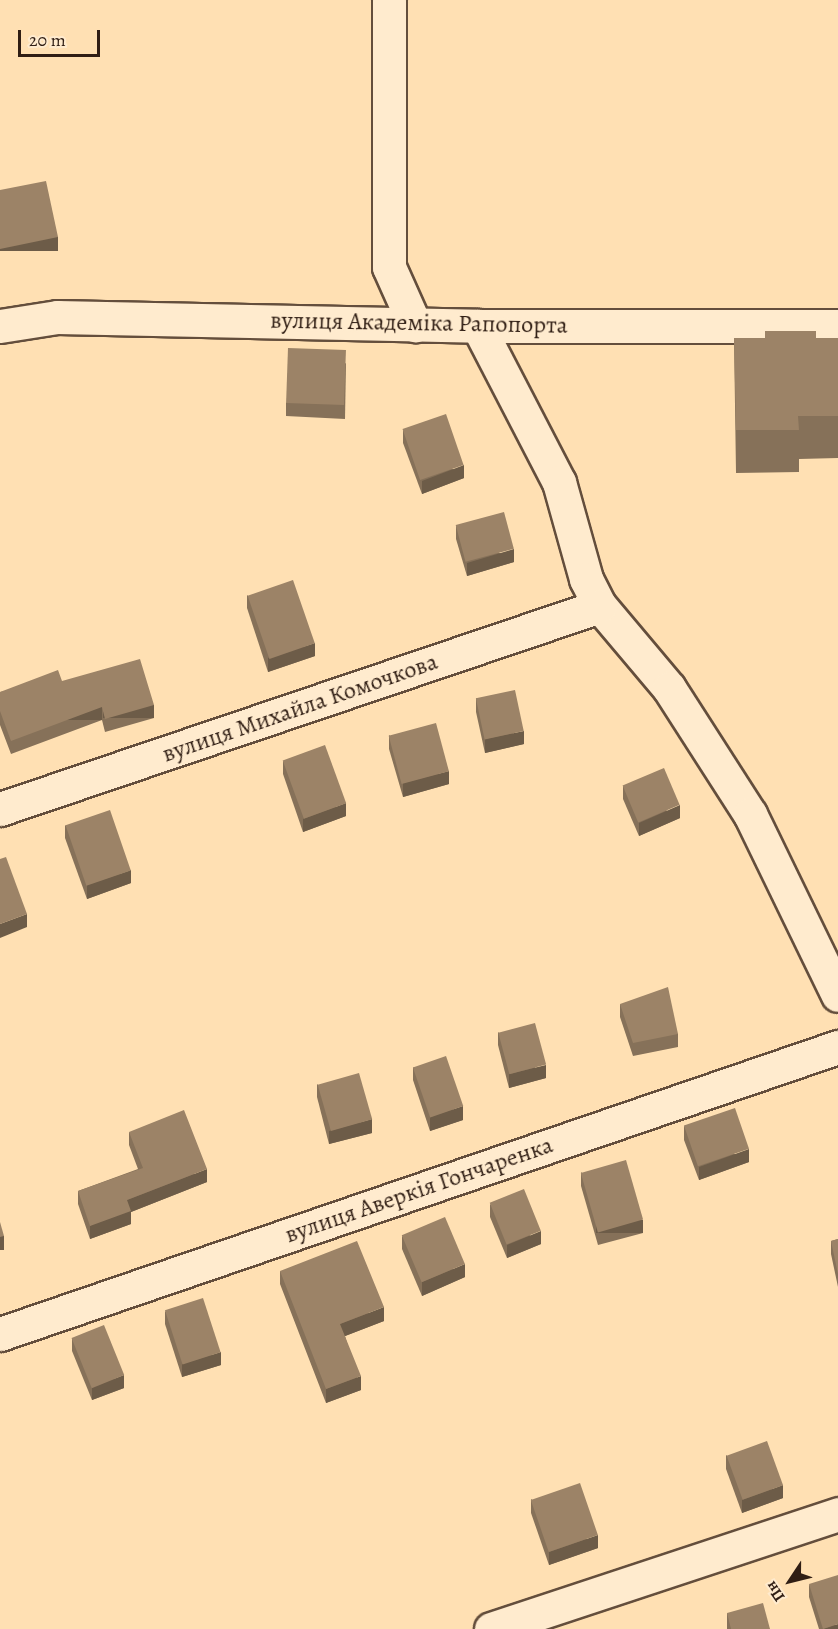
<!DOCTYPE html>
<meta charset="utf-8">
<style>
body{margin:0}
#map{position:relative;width:838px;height:1629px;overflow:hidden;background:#ffe0b3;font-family:Alegreya,serif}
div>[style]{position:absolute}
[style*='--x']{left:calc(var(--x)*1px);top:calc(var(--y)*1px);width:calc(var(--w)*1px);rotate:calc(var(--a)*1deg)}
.roads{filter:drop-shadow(2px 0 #644e3c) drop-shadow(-2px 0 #644e3c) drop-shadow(0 2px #644e3c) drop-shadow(0 -2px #644e3c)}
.minor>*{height:33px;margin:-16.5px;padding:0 16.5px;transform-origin:16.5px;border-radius:16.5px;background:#ffebce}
.wall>*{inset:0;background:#867159}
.shaded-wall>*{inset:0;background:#6d5c48;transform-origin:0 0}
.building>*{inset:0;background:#9c8367;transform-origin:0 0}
span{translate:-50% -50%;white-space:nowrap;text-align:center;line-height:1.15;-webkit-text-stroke:4.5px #ffebce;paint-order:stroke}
.street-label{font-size:24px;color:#301e14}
.north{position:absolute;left:760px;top:1551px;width:60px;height:60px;-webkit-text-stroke:4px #ffebce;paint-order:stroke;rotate:235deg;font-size:16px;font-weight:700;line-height:24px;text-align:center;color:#301e14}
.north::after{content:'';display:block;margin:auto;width:21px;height:27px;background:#301e14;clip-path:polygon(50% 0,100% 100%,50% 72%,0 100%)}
.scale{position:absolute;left:18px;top:30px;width:82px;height:27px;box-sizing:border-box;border:3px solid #301e14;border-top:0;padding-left:8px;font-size:18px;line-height:21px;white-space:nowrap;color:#301e14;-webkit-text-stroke:4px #ffebce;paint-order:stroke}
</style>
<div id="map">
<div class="roads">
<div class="minor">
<i style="--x:389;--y:0;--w:267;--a:90"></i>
<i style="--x:389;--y:267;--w:64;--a:65.9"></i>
<i style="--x:0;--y:326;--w:58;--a:-9"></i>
<i style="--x:57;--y:317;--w:421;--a:1.2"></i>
<i style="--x:478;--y:326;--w:360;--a:0"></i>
<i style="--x:478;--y:326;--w:176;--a:62.6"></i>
<i style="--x:559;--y:482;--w:101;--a:74.4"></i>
<i style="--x:586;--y:579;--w:30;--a:63"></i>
<i style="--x:600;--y:606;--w:107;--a:49.9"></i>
<i style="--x:669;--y:688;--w:150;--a:57.3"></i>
<i style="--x:750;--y:814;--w:201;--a:64.1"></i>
<i style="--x:0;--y:809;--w:633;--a:-18.69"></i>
<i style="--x:0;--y:1334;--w:886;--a:-18.91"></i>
<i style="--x:491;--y:1629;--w:366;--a:-18.3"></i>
</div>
</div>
<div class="wall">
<i style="clip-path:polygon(734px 338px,838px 338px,838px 458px,799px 459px,799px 472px,736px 473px)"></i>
<i style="clip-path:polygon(346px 363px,345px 419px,286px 416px,286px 403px)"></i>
<i style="clip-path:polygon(403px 430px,464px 478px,422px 494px,403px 443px)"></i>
<i style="clip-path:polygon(456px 526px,514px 562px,467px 576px,456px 539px)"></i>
<i style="clip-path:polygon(247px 595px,315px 656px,268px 672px,247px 608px)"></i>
<i style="clip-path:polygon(62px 681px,154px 718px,105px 732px,102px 720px,11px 754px,0 725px,0 692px)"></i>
<i style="clip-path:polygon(476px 698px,524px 744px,485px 753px,476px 712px)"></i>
<i style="clip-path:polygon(389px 735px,449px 784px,403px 797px,389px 749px)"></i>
<i style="clip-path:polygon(283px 761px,346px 816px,303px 832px,283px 774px)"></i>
<i style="clip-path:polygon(623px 786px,680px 818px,639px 836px,623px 799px)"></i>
<i style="clip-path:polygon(65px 825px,131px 883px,87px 899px,65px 838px)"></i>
<i style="clip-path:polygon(620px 1004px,678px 1034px,678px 1047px,633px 1056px,620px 1017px)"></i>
<i style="clip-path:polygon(498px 1032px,546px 1078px,509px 1088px,498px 1045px)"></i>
<i style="clip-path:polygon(413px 1067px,463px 1120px,430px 1131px,413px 1080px)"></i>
<i style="clip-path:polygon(317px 1084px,372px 1133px,329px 1144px,317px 1097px)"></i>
<i style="clip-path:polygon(684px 1126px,749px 1162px,699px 1180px,684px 1140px)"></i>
<i style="clip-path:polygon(129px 1132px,207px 1182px,131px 1212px,131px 1224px,90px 1239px,78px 1204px,78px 1191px,138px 1169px,129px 1145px)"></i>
<i style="clip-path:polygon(581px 1172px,643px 1233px,598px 1245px,581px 1186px)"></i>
<i style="clip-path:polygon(490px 1204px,541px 1244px,507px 1258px,490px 1217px)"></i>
<i style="clip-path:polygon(402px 1236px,465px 1277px,422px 1296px,402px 1249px)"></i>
<i style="clip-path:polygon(838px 1239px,838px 1287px,831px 1254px,831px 1241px)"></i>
<i style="clip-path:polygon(280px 1271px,384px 1321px,345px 1336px,361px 1390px,326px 1403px,280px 1284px)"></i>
<i style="clip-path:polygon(165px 1311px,221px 1365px,182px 1377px,165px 1324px)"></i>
<i style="clip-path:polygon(72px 1338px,124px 1388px,92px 1400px,72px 1351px)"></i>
<i style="clip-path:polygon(726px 1455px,783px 1498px,742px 1513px,726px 1469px)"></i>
<i style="clip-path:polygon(531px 1499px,598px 1548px,549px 1565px,531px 1513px)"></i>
<i style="clip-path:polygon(809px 1584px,838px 1629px,819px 1629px,809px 1597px)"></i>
<i style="clip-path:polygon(727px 1613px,770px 1629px,727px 1629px)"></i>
</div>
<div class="shaded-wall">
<i style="left:58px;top:237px;width:14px;height:59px;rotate:90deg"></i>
<i style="clip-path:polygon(464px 465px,464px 478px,422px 494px,422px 481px)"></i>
<i style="clip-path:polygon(514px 549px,514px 562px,467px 576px,467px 563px)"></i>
<i style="clip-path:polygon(315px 643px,315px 656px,268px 672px,268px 658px)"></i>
<i style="left:154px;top:705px;width:13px;height:51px;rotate:90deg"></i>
<i style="left:102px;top:707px;width:13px;height:97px;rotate:90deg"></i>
<i style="clip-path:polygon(524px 731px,524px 744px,485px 753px,485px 739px)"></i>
<i style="clip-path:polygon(449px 771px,449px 784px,403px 797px,403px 783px)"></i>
<i style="clip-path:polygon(346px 803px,346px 816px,303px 832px,303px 819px)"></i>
<i style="clip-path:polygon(680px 805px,680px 818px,639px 836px,639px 823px)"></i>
<i style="clip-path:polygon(131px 870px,131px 883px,87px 899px,87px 885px)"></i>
<i style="clip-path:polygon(27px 914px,27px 927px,0 938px,0 924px)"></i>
<i style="clip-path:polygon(546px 1065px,546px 1078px,509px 1088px,509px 1074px)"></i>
<i style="clip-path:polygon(463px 1106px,463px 1120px,430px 1131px,430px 1117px)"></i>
<i style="clip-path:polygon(372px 1119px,372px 1133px,329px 1144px,329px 1131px)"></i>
<i style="clip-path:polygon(749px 1149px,749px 1162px,699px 1180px,699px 1167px)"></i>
<i style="clip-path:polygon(207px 1169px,207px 1182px,131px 1212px,131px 1224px,90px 1239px,90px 1226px,127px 1200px)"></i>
<i style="left:643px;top:1220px;width:13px;height:47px;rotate:90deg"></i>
<i style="clip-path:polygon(541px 1231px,541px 1244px,507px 1258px,507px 1245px)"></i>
<i style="left:4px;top:1236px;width:14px;height:4px;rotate:90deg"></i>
<i style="clip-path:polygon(465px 1264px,465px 1277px,422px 1296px,422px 1282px)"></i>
<i style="clip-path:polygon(384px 1307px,384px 1321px,340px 1338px,340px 1324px)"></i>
<i style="clip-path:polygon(221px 1352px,221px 1365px,182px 1377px,182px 1364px)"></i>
<i style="clip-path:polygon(124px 1375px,124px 1388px,92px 1400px,92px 1387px)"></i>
<i style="clip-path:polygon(361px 1376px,361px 1390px,326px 1403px,326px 1389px)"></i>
<i style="clip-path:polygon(783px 1485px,783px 1498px,742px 1513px,742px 1500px)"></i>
<i style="clip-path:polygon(598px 1535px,598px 1548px,549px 1565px,549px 1552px)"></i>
<i style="clip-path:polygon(838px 1624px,838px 1629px,823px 1629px)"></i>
</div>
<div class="building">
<i style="clip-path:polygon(46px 181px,58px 237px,0 249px,0 190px)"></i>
<i style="clip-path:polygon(765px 331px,816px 331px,816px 338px,838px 338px,838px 416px,798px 416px,799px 430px,736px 430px,734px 338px,765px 338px)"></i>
<i style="left:288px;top:348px;width:58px;height:55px;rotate:2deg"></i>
<i style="left:446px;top:414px;width:54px;height:46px;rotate:71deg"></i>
<i style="left:504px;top:512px;width:38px;height:50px;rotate:75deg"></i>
<i style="left:293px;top:580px;width:67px;height:48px;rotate:71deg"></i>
<i style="clip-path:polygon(140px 659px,154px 705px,105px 719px,102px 707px,11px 741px,0 711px,0 692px,58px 670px,62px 681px)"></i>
<i style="left:515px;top:690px;width:42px;height:40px;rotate:78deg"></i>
<i style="left:436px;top:723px;width:50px;height:49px;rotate:75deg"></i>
<i style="left:325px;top:745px;width:62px;height:45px;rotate:70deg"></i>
<i style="left:664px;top:768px;width:40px;height:45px;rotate:67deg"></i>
<i style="left:110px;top:810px;width:64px;height:47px;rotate:71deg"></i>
<i style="clip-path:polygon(6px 857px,27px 914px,0 924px,0 859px)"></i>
<i style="clip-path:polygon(668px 987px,678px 1034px,633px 1043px,620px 1004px)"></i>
<i style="left:535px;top:1023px;width:43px;height:38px;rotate:75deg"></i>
<i style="left:446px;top:1056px;width:53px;height:35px;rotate:71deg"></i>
<i style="left:359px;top:1073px;width:48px;height:43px;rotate:74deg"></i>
<i style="left:735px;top:1108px;width:43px;height:54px;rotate:71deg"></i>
<i style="clip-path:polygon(184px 1110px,207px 1169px,127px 1200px,131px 1211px,90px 1226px,78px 1191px,143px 1168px,129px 1132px)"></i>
<i style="left:626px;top:1160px;width:62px;height:47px;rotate:74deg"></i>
<i style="left:524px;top:1189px;width:45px;height:37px;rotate:68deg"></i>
<i style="left:445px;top:1217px;width:51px;height:47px;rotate:67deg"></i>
<i style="clip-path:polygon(0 1222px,4px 1236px,0 1237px)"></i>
<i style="clip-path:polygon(838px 1239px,838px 1274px,831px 1241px)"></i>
<i style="clip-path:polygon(357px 1241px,384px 1307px,340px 1324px,361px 1376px,326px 1389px,280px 1271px)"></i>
<i style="left:203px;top:1298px;width:57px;height:40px;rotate:72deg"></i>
<i style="left:104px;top:1325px;width:54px;height:35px;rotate:68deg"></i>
<i style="left:767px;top:1441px;width:47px;height:43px;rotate:70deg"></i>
<i style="left:580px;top:1483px;width:55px;height:52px;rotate:71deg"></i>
<i style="clip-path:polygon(838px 1575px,838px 1624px,823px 1629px,809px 1584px)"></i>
<i style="clip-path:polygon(763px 1603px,770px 1629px,731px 1629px,727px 1613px)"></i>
</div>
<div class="street-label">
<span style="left:419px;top:323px;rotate:1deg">вулиця Академіка Рапопорта</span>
<span style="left:300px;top:708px;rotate:-19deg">вулиця Михайла Комочкова</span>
<span style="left:419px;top:1190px;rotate:-19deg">вулиця Аверкія Гончаренка</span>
</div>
<div class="north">Пн</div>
<div class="scale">20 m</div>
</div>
